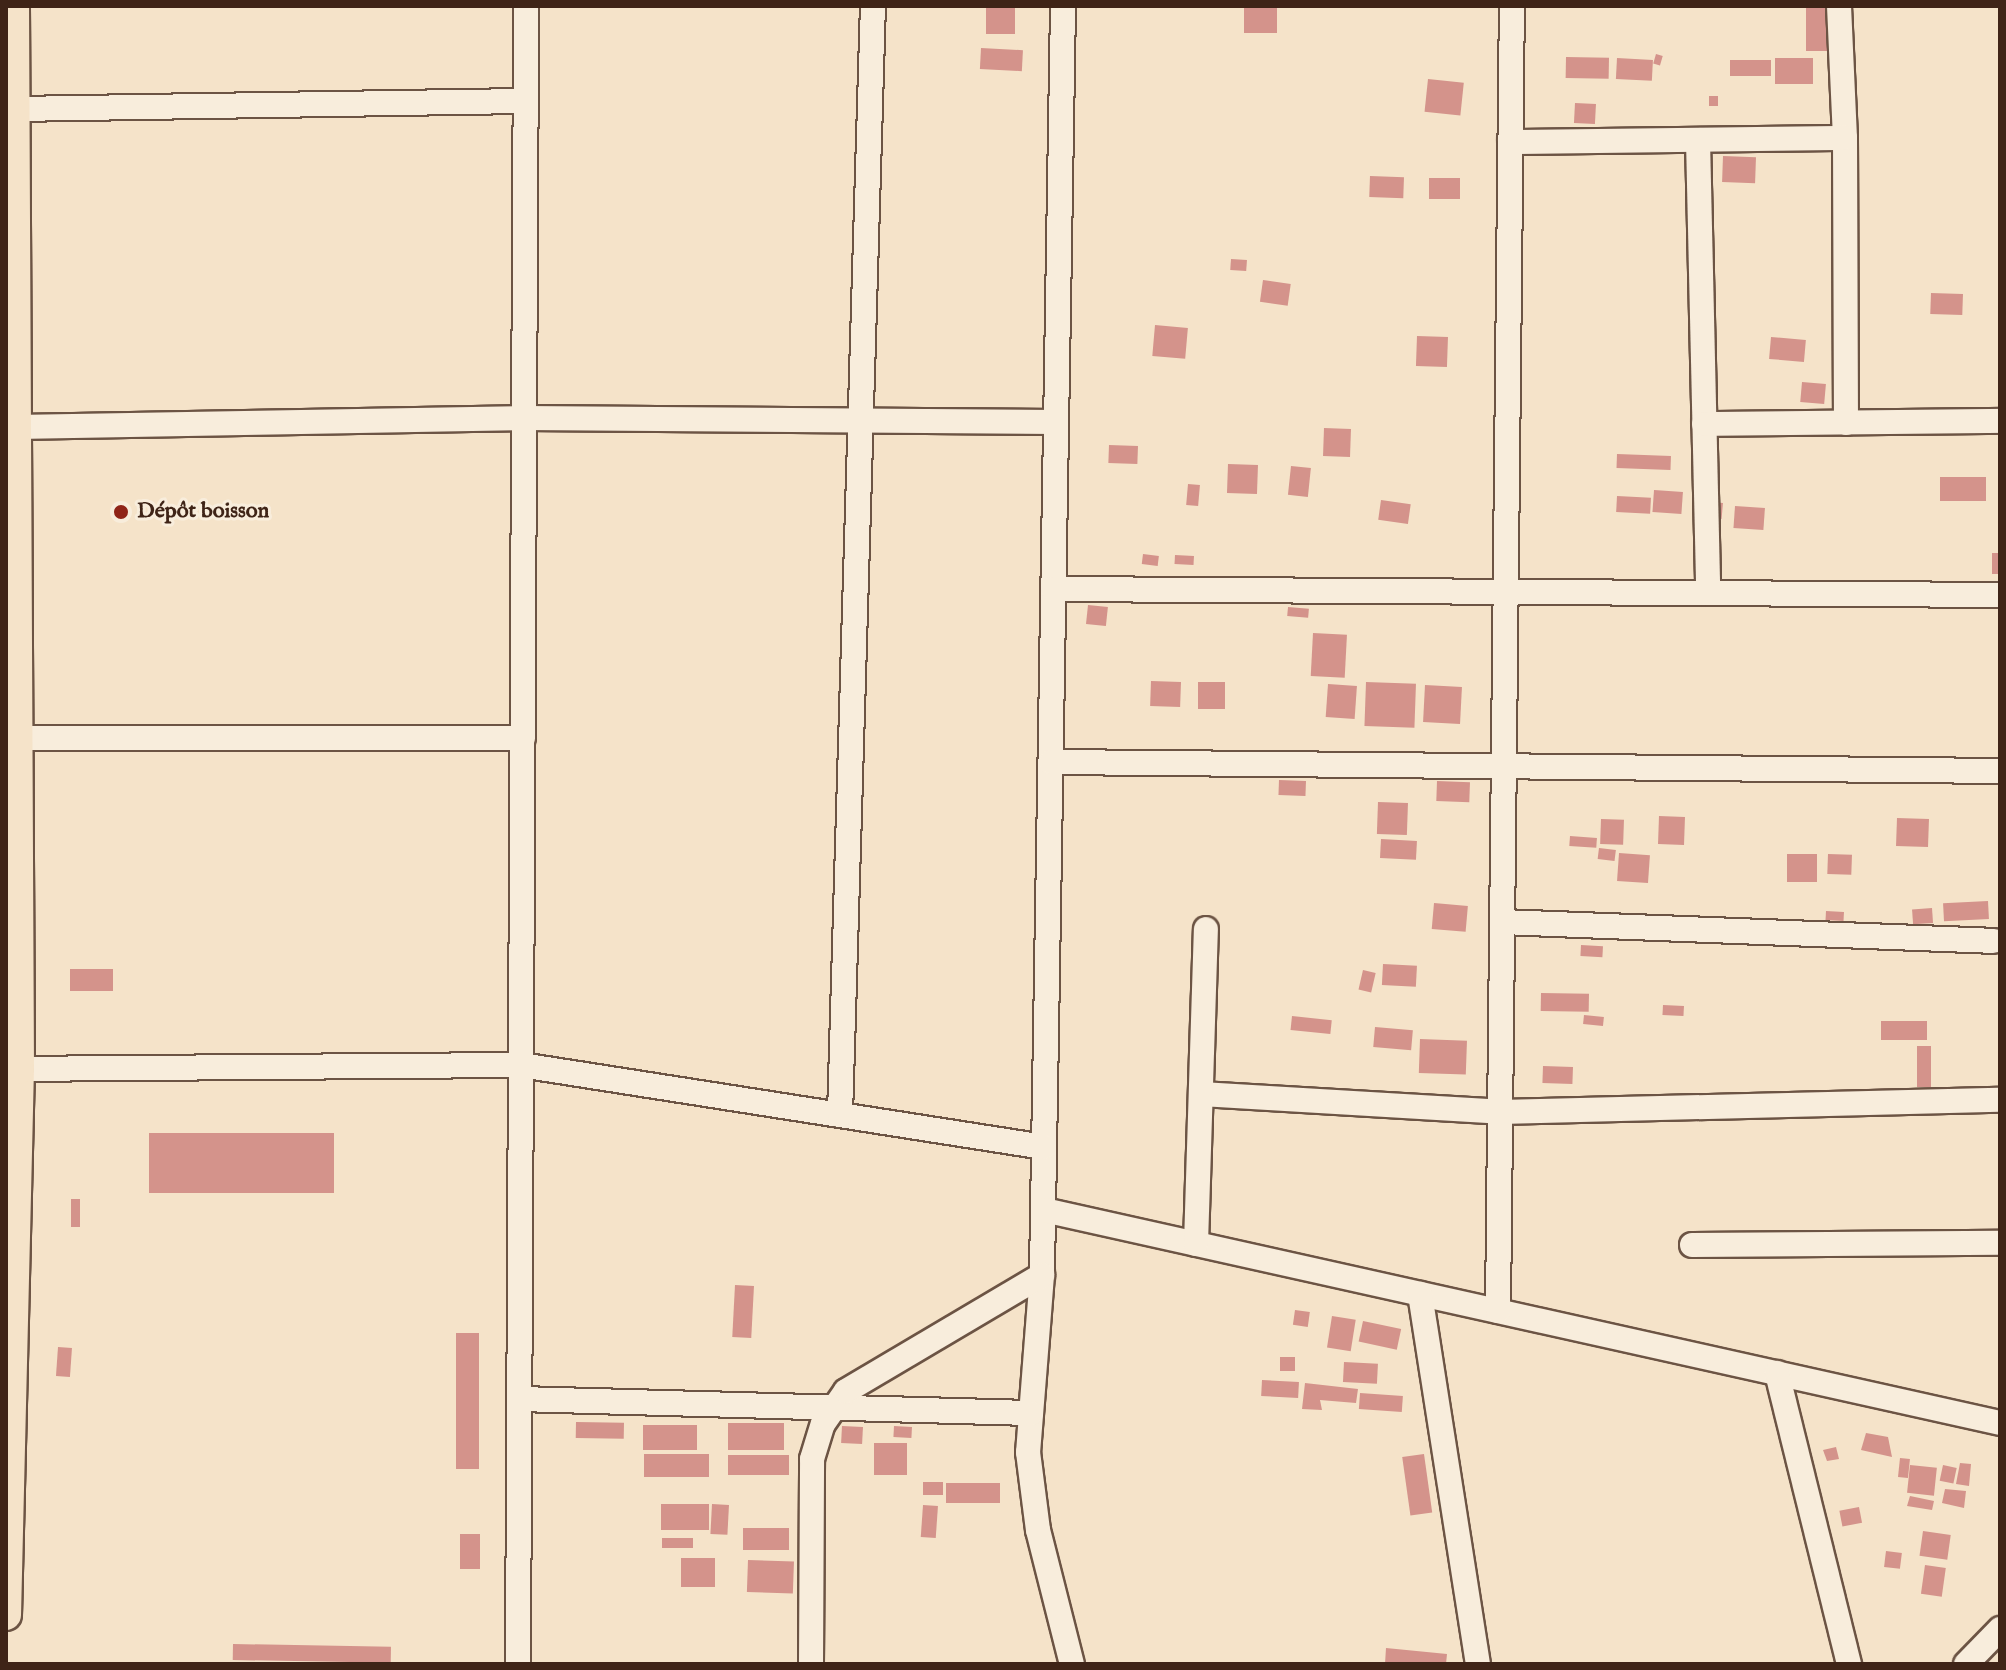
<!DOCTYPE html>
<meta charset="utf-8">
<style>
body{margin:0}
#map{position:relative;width:2006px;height:1670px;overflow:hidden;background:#f5e3c9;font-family:"IM FELL English",serif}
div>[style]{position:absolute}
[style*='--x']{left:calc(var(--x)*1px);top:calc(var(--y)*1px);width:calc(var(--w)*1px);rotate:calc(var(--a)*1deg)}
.building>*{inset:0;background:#d4938b;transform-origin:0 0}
.roads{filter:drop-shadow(2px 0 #6c5444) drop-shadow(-2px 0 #6c5444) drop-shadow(0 2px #6c5444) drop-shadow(0 -2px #6c5444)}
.minor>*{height:24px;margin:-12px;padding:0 12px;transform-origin:12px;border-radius:12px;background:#f8eddc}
.major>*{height:30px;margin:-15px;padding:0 15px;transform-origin:15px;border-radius:15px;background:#f5e3c9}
.dots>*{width:22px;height:22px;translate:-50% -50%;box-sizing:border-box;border:4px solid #f8eddc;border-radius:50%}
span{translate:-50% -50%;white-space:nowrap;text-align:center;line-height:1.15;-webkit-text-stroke:6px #f8eddc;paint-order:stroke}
.poi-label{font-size:22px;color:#3f2417;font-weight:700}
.left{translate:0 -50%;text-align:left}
.frame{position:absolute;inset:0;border:8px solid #3f2417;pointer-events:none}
</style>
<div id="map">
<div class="building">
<i style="left:986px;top:6px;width:29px;height:28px"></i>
<i style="left:1244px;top:6px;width:33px;height:27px"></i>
<i style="left:1806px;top:7px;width:25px;height:44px"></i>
<i style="left:981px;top:48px;width:42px;height:21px;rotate:3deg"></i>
<i style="left:1656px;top:54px;width:7px;height:10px;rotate:16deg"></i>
<i style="left:1566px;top:57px;width:43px;height:21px;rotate:1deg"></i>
<i style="left:1617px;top:58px;width:36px;height:21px;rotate:3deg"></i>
<i style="left:1775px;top:58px;width:38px;height:26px"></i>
<i style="left:1730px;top:60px;width:41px;height:16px"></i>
<i style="left:1428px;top:79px;width:36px;height:33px;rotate:6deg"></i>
<i style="left:1709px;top:96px;width:9px;height:10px"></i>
<i style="left:1575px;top:103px;width:21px;height:20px;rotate:3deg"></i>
<i style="left:1723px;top:156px;width:33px;height:26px;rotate:2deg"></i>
<i style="left:1370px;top:176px;width:34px;height:21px;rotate:2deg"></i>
<i style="left:1429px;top:178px;width:31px;height:21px"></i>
<i style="left:1231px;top:259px;width:16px;height:11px;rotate:4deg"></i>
<i style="left:1263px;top:280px;width:28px;height:22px;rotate:8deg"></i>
<i style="left:1931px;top:293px;width:32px;height:21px;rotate:2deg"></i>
<i style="left:1155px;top:325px;width:33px;height:31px;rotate:5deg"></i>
<i style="left:1417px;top:336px;width:31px;height:30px;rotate:2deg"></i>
<i style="left:1771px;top:337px;width:35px;height:22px;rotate:5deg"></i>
<i style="left:1802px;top:382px;width:24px;height:20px;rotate:5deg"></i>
<i style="left:1324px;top:428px;width:27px;height:28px;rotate:2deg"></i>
<i style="left:1109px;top:445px;width:29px;height:18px;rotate:2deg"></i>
<i style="left:1617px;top:454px;width:54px;height:14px;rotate:2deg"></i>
<i style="left:1228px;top:464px;width:30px;height:29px;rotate:2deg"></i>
<i style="left:1291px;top:466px;width:20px;height:29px;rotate:6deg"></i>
<i style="left:1940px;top:477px;width:46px;height:24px"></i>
<i style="left:1188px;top:484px;width:12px;height:21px;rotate:5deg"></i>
<i style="left:1654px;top:490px;width:29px;height:22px;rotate:4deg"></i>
<i style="left:1617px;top:496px;width:34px;height:16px;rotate:3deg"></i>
<i style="left:1381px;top:500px;width:30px;height:20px;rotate:8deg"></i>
<i style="left:1712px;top:502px;width:11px;height:16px;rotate:5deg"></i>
<i style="left:1735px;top:506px;width:30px;height:22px;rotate:4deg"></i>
<i style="left:1992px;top:553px;width:8px;height:21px"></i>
<i style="left:1143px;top:554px;width:16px;height:10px;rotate:7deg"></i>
<i style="left:1175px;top:555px;width:19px;height:9px;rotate:3deg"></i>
<i style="left:1088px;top:605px;width:20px;height:19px;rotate:6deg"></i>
<i style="left:1288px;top:607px;width:21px;height:9px;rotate:5deg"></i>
<i style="left:1313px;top:633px;width:34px;height:43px;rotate:3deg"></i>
<i style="left:1151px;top:681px;width:30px;height:25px;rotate:2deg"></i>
<i style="left:1198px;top:682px;width:27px;height:27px"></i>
<i style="left:1366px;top:682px;width:50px;height:44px;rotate:2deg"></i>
<i style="left:1328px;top:684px;width:29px;height:33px;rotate:4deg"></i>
<i style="left:1425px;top:685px;width:37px;height:37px;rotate:3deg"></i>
<i style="left:1279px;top:780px;width:27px;height:15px;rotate:2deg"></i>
<i style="left:1437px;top:781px;width:33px;height:20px;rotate:2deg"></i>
<i style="left:1378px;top:802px;width:30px;height:32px;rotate:2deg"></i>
<i style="left:1659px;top:816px;width:26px;height:28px;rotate:2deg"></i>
<i style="left:1897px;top:818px;width:32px;height:28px;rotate:2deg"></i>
<i style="left:1601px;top:819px;width:23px;height:25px;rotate:2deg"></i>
<i style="left:1570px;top:836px;width:27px;height:10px;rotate:4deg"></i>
<i style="left:1381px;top:839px;width:36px;height:19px;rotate:3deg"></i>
<i style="left:1599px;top:848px;width:17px;height:11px;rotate:7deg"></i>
<i style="left:1619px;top:853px;width:31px;height:28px;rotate:4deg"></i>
<i style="left:1787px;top:854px;width:30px;height:28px"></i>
<i style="left:1828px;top:854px;width:24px;height:20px;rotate:2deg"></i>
<i style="left:1988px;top:901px;width:18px;height:45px;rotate:87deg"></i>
<i style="left:1434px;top:903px;width:34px;height:26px;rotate:5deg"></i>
<i style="left:1932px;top:908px;width:15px;height:20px;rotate:86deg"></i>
<i style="left:1826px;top:911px;width:18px;height:9px;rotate:3deg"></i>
<i style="left:1581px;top:945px;width:22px;height:11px;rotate:3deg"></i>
<i style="left:1383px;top:964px;width:34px;height:21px;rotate:3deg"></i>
<i style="left:70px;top:969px;width:43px;height:22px"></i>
<i style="left:1363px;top:970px;width:13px;height:20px;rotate:13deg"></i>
<i style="left:1541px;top:993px;width:48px;height:18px;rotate:1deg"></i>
<i style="left:1663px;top:1005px;width:21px;height:10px;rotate:3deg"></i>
<i style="left:1584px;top:1015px;width:20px;height:9px;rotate:6deg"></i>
<i style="left:1292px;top:1016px;width:40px;height:14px;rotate:6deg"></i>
<i style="left:1881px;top:1021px;width:46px;height:19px"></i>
<i style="left:1375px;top:1027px;width:38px;height:20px;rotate:5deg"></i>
<i style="left:1420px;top:1039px;width:47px;height:34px;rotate:2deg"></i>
<i style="left:1917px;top:1046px;width:14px;height:41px"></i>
<i style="left:1543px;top:1066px;width:30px;height:17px;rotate:2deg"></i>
<i style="left:149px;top:1133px;width:185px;height:60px"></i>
<i style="left:71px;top:1199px;width:9px;height:28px"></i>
<i style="left:735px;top:1285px;width:19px;height:52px;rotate:3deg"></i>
<i style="left:1295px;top:1310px;width:15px;height:15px;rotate:8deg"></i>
<i style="left:1332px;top:1316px;width:24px;height:32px;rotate:9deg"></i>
<i style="left:1363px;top:1321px;width:39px;height:21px;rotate:12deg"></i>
<i style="left:456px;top:1333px;width:23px;height:136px"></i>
<i style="left:58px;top:1347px;width:14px;height:29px;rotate:4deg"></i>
<i style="left:1280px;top:1357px;width:15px;height:14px"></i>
<i style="left:1344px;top:1362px;width:34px;height:20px;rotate:3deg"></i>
<i style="left:1262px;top:1380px;width:37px;height:16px;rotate:3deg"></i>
<i style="clip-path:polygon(1305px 1383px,1358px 1389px,1356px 1403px,1320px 1400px,1322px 1410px,1302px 1409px)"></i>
<i style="left:1360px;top:1393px;width:43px;height:16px;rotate:4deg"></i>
<i style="left:576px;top:1422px;width:48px;height:16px;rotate:1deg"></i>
<i style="left:728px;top:1423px;width:56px;height:27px"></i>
<i style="left:643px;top:1425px;width:54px;height:25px"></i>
<i style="left:842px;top:1426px;width:21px;height:17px;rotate:3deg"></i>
<i style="left:894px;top:1426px;width:18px;height:11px;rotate:3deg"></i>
<i style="clip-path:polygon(1866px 1433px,1888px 1437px,1892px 1457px,1861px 1450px)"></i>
<i style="left:874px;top:1443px;width:33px;height:32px"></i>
<i style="clip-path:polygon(1836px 1447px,1839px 1459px,1827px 1461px,1823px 1450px)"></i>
<i style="left:644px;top:1454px;width:65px;height:23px"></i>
<i style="left:1424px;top:1454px;width:59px;height:22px;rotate:82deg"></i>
<i style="left:789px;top:1455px;width:20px;height:61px;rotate:90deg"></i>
<i style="left:1900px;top:1458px;width:10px;height:19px;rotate:6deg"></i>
<i style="clip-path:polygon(1960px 1463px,1971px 1464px,1969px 1486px,1956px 1484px)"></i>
<i style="left:1910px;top:1465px;width:27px;height:28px;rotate:6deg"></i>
<i style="left:1943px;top:1465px;width:14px;height:16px;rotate:12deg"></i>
<i style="left:923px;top:1482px;width:20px;height:13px"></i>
<i style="left:946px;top:1483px;width:54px;height:20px"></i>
<i style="clip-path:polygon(1945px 1489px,1966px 1491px,1964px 1508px,1942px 1503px)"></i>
<i style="clip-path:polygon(1910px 1496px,1934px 1501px,1932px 1510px,1907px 1506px)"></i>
<i style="left:661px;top:1504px;width:48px;height:26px"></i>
<i style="left:712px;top:1504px;width:17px;height:30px;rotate:3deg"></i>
<i style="left:923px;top:1505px;width:15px;height:32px;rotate:4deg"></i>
<i style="left:1859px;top:1507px;width:16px;height:20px;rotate:79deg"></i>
<i style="left:743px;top:1528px;width:46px;height:22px"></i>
<i style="left:1923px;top:1531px;width:28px;height:25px;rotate:8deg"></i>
<i style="left:460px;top:1534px;width:20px;height:35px"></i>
<i style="left:662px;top:1538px;width:31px;height:10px"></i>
<i style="left:1886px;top:1551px;width:16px;height:16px;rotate:7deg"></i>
<i style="left:715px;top:1558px;width:29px;height:34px;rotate:90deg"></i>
<i style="left:748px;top:1560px;width:46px;height:32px;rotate:2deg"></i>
<i style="left:1925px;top:1565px;width:21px;height:29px;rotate:8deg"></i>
<i style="left:233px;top:1644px;width:158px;height:16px;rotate:1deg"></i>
<i style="clip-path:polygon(1386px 1648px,1447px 1654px,1446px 1664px,1385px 1664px)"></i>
</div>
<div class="roads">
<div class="minor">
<i style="--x:1063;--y:6;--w:1269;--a:90.95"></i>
<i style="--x:1042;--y:1275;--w:178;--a:94.5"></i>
<i style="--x:1028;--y:1452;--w:79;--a:82.7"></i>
<i style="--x:1038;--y:1530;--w:138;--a:75.8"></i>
<i style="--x:1839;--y:6;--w:132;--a:87.4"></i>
<i style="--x:1845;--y:138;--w:285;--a:89.8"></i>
<i style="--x:14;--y:109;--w:512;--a:-0.9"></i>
<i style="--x:1698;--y:140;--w:453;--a:88.7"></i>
<i style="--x:1510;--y:142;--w:335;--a:-0.7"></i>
<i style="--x:1704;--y:424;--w:296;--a:-0.6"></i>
<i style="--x:16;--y:427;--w:508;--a:-1.01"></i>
<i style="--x:524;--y:418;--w:532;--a:0.43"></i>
<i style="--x:1053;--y:589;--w:947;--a:0.36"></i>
<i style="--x:6;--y:738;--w:517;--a:0"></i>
<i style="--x:1051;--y:762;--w:949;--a:0.54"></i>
<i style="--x:1502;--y:922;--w:492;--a:2.2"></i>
<i style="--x:6;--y:1069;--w:515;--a:-0.45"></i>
<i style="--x:521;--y:1065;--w:529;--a:8.91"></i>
<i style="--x:1201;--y:1094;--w:300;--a:3.4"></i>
<i style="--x:1500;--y:1112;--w:499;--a:-1.4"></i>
<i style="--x:840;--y:1115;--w:1109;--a:-88.3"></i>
<i style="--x:1044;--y:1210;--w:979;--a:12.56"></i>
<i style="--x:1196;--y:1244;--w:315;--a:-88.2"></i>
<i style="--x:1692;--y:1245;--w:308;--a:-0.4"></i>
<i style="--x:1420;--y:1294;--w:375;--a:81.1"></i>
<i style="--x:1498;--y:1311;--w:1305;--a:-89.39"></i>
<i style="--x:1777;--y:1373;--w:300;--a:76.1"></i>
<i style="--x:519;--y:1399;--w:512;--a:1.57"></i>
<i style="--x:518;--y:1664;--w:1658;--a:-89.72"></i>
<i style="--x:811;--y:1664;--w:205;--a:-89.7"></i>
<i style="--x:812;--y:1459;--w:37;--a:-73"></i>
<i style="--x:823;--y:1424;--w:40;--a:-55.1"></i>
<i style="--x:846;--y:1391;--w:228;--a:-30.6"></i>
<i style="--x:1966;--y:1664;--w:49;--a:-45.8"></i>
</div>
<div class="major">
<i style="--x:6;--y:1615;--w:546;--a:-88.64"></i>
<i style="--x:19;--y:1069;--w:1063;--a:-90.27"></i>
</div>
</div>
<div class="dots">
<i style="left:121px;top:512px;background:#8f2418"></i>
</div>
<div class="poi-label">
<span class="left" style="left:137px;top:512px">Dépôt boisson</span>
</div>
<div class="frame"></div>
</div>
